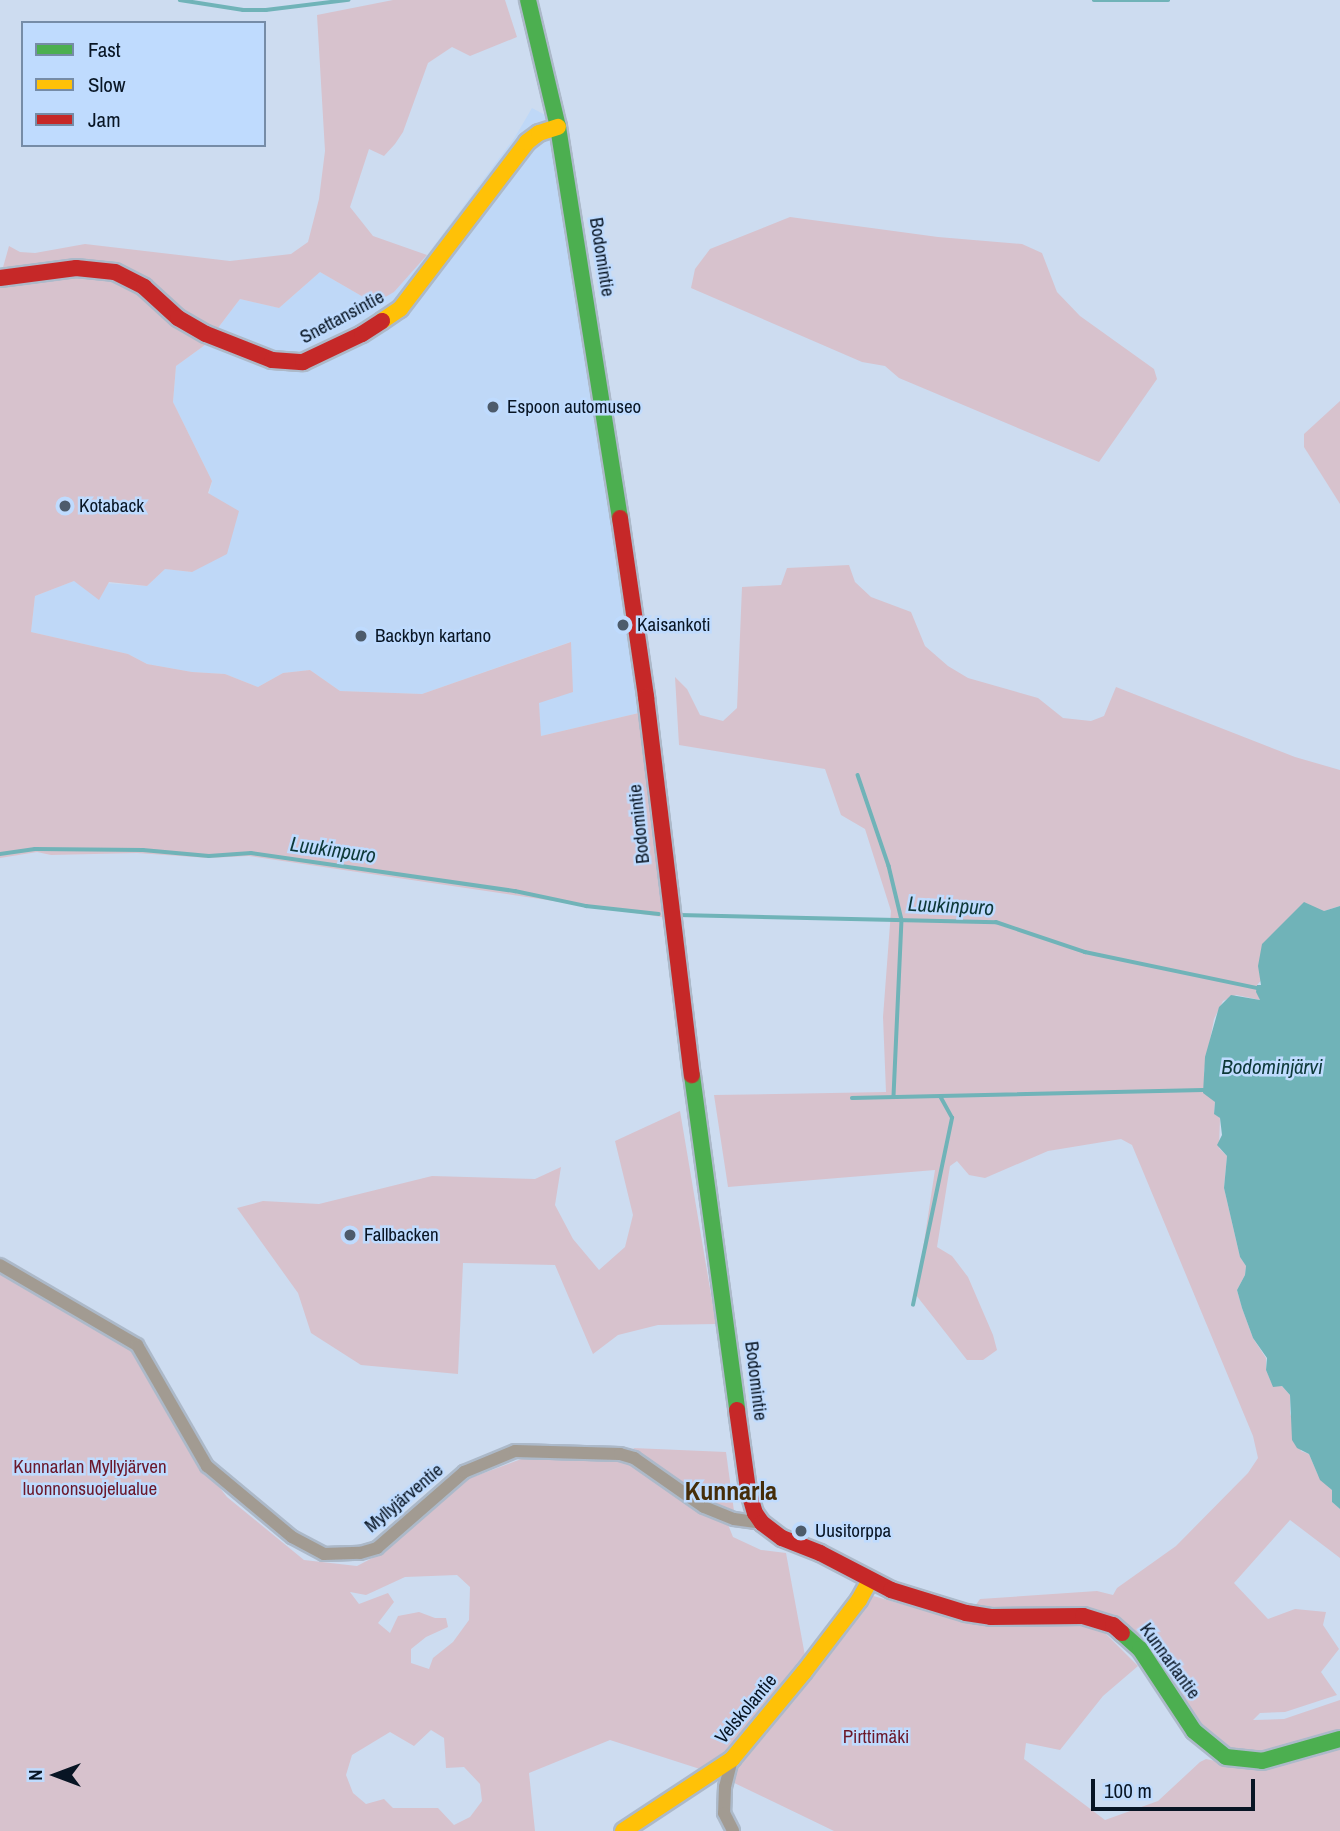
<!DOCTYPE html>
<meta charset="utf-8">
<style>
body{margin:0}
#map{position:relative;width:1340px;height:1831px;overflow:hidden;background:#cddcf0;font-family:"Archivo Narrow",sans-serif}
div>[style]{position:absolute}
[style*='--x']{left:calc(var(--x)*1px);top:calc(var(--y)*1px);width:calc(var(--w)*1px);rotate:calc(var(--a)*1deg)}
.built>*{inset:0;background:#bfd8f7}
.green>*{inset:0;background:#d7c2cd}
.water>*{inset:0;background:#70b3b8}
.stream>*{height:3.5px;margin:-1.75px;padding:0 1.75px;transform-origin:1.75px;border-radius:1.75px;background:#70b3b8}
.roads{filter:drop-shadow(2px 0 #acb9c9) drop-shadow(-2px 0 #acb9c9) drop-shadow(0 2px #acb9c9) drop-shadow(0 -2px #acb9c9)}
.street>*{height:12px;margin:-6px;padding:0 6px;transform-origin:6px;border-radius:6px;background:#a29b92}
.fast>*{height:16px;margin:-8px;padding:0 8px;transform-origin:8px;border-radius:8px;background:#4caf50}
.slow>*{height:16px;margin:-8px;padding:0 8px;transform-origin:8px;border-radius:8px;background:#ffc107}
.jam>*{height:16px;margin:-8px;padding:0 8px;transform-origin:8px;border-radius:8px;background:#c62828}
.dots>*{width:19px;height:19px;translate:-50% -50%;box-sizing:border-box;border:4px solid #bfdbfe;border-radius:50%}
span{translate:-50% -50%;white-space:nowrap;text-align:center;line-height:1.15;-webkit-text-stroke:5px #bfdbfe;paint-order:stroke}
.street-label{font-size:19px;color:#081524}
.poi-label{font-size:19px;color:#081524}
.left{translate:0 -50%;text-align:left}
.park-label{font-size:19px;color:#6b182a}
.water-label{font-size:21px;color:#0d3838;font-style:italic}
.district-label{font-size:26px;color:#452d09;font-weight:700}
.legend{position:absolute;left:21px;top:21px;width:245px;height:126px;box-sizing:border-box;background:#bfdbfe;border:2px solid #768ca7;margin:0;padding:9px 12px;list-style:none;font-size:21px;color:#081524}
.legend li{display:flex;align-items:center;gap:14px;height:35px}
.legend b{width:35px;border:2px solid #768ca7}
.north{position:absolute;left:21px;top:1740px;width:70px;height:70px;-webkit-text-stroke:5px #bfdbfe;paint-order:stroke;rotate:270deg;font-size:19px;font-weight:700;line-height:28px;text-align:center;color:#081524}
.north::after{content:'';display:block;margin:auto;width:24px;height:32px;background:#081524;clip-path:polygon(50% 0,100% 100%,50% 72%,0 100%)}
.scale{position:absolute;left:1091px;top:1779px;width:164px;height:32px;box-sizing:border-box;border:4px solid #081524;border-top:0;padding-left:9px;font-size:21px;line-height:24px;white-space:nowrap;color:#081524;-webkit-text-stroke:5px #bfdbfe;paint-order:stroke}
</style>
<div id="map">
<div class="built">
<i style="clip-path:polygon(532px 108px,549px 117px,643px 712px,541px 736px,538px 703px,570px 642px,422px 694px,340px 691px,310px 670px,283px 673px,258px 687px,225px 674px,192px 672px,147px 664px,128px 654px,31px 632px,35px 596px,74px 581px,147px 586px,165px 569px,192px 572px,212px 481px,173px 402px,176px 366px,205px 345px,240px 299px,279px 308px,320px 272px,365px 298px,394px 292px,427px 255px,515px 137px)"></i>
</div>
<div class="green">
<i style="clip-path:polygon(393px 0,505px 0,517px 37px,470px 56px,452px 47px,428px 63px,403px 132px,395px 144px,384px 156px,369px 149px,350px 207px,373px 236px,427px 255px,394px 292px,382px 299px,365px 298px,320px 272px,279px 308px,240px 299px,205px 345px,176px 366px,173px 402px,212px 481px,208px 493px,239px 511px,227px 554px,192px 572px,165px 569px,147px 586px,109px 582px,99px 600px,74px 581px,35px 596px,31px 632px,128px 654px,147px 664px,192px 672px,225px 674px,258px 687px,283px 673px,310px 670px,340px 691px,422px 694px,571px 642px,573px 692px,539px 703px,541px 736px,643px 712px,662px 917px,249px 856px,208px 858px,137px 853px,51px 855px,37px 852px,0 858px,0 278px,9px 246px,20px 252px,35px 253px,85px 244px,230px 261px,291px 254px,308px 242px,319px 199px,325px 151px,317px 15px)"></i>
<i style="clip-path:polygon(790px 217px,938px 237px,1022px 244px,1042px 253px,1057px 292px,1080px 316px,1154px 369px,1157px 379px,1099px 462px,899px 378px,885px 366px,862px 362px,691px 288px,695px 269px,710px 249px)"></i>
<i style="clip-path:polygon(1340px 401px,1340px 504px,1304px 447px,1304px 434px)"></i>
<i style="clip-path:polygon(849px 565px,855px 582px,871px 597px,911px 612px,925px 646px,948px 666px,968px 678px,1038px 698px,1063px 718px,1091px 721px,1104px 716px,1116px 687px,1295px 757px,1340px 770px,1340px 906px,1324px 911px,1257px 985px,1260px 1000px,1236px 995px,1223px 1001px,1214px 1019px,1204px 1071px,1209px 1096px,1215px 1102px,1214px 1113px,1220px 1118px,1219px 1148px,1227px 1156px,1224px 1188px,1240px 1257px,1246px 1266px,1245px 1275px,1237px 1290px,1242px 1308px,1253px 1338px,1266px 1358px,1266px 1370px,1273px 1386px,1282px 1386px,1290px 1395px,1290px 1413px,1301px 1451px,1309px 1454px,1318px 1475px,1332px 1490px,1332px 1502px,1340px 1509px,1340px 1558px,1290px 1520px,1234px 1583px,1268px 1619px,1295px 1609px,1326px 1612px,1323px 1625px,1339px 1649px,1321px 1672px,1337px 1695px,1285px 1712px,1260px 1713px,1253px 1720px,1284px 1719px,1340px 1700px,1340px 1734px,1268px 1755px,1241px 1756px,1210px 1740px,1118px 1623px,973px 1609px,980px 1599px,1097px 1591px,1113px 1595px,1117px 1588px,1176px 1546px,1248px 1473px,1258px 1458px,1253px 1436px,1132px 1145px,1121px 1139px,1048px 1151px,985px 1178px,969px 1175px,957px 1161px,950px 1166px,937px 1247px,952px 1256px,968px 1277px,993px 1335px,997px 1350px,983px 1360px,967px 1360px,916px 1295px,935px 1170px,728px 1187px,714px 1095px,886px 1092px,883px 1017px,891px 911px,865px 829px,841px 815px,825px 769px,679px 745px,675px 677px,687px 689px,700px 715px,723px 721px,737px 708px,742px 587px,781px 585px,787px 568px)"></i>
<i style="clip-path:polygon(680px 1111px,716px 1324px,658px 1325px,618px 1335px,593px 1354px,555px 1265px,463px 1263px,458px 1374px,361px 1365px,311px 1333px,298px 1293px,237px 1208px,263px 1201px,319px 1204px,432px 1176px,535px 1179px,561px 1167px,555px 1205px,573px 1239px,599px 1270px,625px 1247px,633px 1215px,615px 1141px)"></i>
<i style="clip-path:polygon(evenodd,0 1261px,105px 1326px,137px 1353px,194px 1455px,227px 1497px,304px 1560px,357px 1566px,382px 1553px,465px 1480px,529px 1456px,622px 1460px,699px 1510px,727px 1522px,733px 1537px,761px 1550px,786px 1553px,806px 1661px,735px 1742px,703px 1770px,610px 1740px,529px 1773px,535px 1831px,0 1831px,0 1261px,457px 1575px,470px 1587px,469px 1620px,453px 1642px,433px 1658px,429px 1669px,411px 1663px,411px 1649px,426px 1637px,448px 1627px,446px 1618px,435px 1618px,419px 1612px,398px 1616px,390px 1633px,378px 1623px,394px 1602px,388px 1593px,359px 1604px,350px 1592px,366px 1595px,405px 1577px,457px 1575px,0 1261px,431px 1730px,444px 1738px,446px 1768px,464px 1767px,480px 1784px,482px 1801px,470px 1817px,454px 1825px,438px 1808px,393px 1808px,384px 1799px,366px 1804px,353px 1793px,346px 1775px,352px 1755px,390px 1732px,414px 1746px,431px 1730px)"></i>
<i style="clip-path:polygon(633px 1448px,726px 1452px,734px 1511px,706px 1501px)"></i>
<i style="clip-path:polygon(870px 1595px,968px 1623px,1065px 1623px,1103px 1631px,1138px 1666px,1103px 1696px,1060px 1750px,1026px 1743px,1024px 1759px,1105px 1820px,1158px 1801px,1200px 1762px,1206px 1759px,1249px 1768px,1340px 1749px,1340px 1831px,834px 1831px,726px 1779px)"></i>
</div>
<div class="water">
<i style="clip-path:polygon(1304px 902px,1324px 911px,1340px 906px,1340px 1509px,1332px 1502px,1332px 1490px,1320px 1480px,1309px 1454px,1297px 1448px,1292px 1440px,1290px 1395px,1282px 1386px,1273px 1387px,1266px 1370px,1267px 1358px,1253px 1338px,1242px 1308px,1237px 1290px,1245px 1275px,1246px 1266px,1240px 1257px,1224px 1188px,1227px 1156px,1217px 1145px,1222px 1135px,1220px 1118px,1214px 1114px,1215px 1102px,1203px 1093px,1205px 1057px,1219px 1007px,1231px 995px,1260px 1000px,1256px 992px,1257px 985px,1261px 985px,1258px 966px,1262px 944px)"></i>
</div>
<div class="stream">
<i style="--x:180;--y:0;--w:64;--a:9"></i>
<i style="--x:243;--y:10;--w:23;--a:0"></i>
<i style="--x:266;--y:10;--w:83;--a:-7"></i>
<i style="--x:1094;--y:0;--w:74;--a:0"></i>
<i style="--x:858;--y:775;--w:96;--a:71.2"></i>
<i style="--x:889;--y:866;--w:56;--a:76.5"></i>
<i style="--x:902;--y:920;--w:176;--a:92.6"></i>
<i style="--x:0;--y:854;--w:35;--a:-8"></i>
<i style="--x:35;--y:849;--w:108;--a:0.5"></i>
<i style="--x:143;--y:850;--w:66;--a:5.2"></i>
<i style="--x:209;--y:856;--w:42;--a:-4.1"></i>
<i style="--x:251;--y:853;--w:267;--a:8.2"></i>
<i style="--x:515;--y:891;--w:73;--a:11.9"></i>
<i style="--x:586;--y:906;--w:73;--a:6.3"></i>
<i style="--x:679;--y:915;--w:317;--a:1.3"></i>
<i style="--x:996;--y:922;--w:94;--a:18.6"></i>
<i style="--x:1085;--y:952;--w:176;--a:11.8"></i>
<i style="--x:852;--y:1098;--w:351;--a:-1.3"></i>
<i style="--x:913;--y:1305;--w:191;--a:-78.2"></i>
<i style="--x:952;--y:1118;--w:23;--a:-119"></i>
</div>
<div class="roads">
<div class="street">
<i style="--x:0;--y:1265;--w:159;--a:30.3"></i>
<i style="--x:137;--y:1345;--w:140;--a:60"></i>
<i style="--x:207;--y:1466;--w:111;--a:39.9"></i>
<i style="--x:292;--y:1537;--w:36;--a:28"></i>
<i style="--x:324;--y:1554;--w:36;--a:-2"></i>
<i style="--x:360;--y:1553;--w:18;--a:-16"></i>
<i style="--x:377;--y:1548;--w:116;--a:-41.1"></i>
<i style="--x:464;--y:1472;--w:55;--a:-22.4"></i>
<i style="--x:515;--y:1451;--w:105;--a:1.6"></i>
<i style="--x:620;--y:1454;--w:15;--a:16"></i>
<i style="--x:634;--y:1458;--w:85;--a:35"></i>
<i style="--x:704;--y:1507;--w:32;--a:22"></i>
<i style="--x:734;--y:1519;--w:28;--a:8"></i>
<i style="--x:732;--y:1759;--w:29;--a:104"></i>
<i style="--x:725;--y:1787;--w:26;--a:92"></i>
<i style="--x:724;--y:1813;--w:20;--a:63"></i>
</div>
<div class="fast">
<i style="--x:528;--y:0;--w:130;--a:76.7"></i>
<i style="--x:558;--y:127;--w:396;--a:81"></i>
<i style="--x:692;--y:1075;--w:338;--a:82.3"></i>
<i style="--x:1122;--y:1633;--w:24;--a:42"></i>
<i style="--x:1140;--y:1649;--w:98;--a:56.6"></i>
<i style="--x:1194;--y:1731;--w:41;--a:39.1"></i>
<i style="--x:1226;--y:1757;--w:36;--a:6"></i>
<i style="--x:1262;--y:1761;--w:81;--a:-15.8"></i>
</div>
<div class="slow">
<i style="--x:382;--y:321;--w:22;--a:-34"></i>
<i style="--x:400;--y:309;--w:210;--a:-52.7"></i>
<i style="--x:527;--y:142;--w:15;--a:-37"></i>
<i style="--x:539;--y:133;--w:20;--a:-18"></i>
<i style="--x:623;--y:1831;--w:131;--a:-33.4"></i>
<i style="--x:732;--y:1759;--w:113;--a:-50.4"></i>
<i style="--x:804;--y:1672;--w:91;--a:-52.6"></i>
<i style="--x:859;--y:1600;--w:23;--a:-61"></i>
</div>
<div class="jam">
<i style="--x:0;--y:278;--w:77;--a:-7.5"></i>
<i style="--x:76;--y:268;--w:39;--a:6"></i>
<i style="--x:115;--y:272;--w:33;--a:27"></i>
<i style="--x:144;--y:287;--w:46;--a:42.4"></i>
<i style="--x:178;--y:318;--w:32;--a:30"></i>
<i style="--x:206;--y:334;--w:71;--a:21.5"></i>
<i style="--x:272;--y:360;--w:31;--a:4"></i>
<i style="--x:303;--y:362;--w:65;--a:-25.4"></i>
<i style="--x:362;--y:334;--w:24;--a:-33"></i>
<i style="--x:620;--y:518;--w:181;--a:81.7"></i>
<i style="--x:646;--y:697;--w:381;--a:83.1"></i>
<i style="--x:737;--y:1410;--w:80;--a:82.1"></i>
<i style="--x:748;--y:1489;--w:25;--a:74"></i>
<i style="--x:755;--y:1513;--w:12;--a:55"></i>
<i style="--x:762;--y:1523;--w:25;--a:37"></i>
<i style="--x:782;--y:1538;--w:41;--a:21.5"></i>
<i style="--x:820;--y:1553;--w:80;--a:27.5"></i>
<i style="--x:891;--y:1590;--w:78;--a:17"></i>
<i style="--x:966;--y:1613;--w:25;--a:9"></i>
<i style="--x:991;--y:1617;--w:92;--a:-0.6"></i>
<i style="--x:1083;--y:1616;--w:31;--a:17"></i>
<i style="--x:1113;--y:1625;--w:12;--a:42"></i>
</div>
</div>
<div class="dots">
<i style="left:493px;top:407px;background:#4d5b6b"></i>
<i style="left:65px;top:506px;background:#4d5b6b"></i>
<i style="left:623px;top:625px;background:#4d5b6b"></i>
<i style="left:361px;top:636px;background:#4d5b6b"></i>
<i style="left:350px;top:1235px;background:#4d5b6b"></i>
<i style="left:801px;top:1531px;background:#4d5b6b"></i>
</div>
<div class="street-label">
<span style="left:602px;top:257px;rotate:81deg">Bodomintie</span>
<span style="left:342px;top:317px;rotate:-28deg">Snettansintie</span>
<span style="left:639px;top:824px;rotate:-96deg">Bodomintie</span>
<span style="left:756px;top:1381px;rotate:83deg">Bodomintie</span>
<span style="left:404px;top:1498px;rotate:-40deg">Myllyjärventie</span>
<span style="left:1170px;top:1661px;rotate:54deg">Kunnarlantie</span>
<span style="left:746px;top:1709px;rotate:-50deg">Velskolantie</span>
</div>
<div class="poi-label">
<span class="left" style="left:507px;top:407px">Espoon automuseo</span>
<span class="left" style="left:79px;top:506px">Kotaback</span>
<span class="left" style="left:637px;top:625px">Kaisankoti</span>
<span class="left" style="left:375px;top:636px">Backbyn kartano</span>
<span class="left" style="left:364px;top:1235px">Fallbacken</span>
<span class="left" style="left:815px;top:1531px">Uusitorppa</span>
</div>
<div class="park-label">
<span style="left:90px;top:1478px">Kunnarlan Myllyjärven<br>luonnonsuojelualue</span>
<span style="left:876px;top:1737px">Pirttimäki</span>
</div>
<div class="water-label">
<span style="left:333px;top:850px;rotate:8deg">Luukinpuro</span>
<span style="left:951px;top:906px;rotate:3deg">Luukinpuro</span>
<span style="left:1272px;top:1067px">Bodominjärvi</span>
</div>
<div class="district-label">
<span style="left:731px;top:1491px">Kunnarla</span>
</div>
<ul class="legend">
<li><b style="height:9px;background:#4caf50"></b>Fast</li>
<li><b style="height:9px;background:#ffc107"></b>Slow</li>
<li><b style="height:9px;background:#c62828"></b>Jam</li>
</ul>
<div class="north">N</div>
<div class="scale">100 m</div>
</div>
